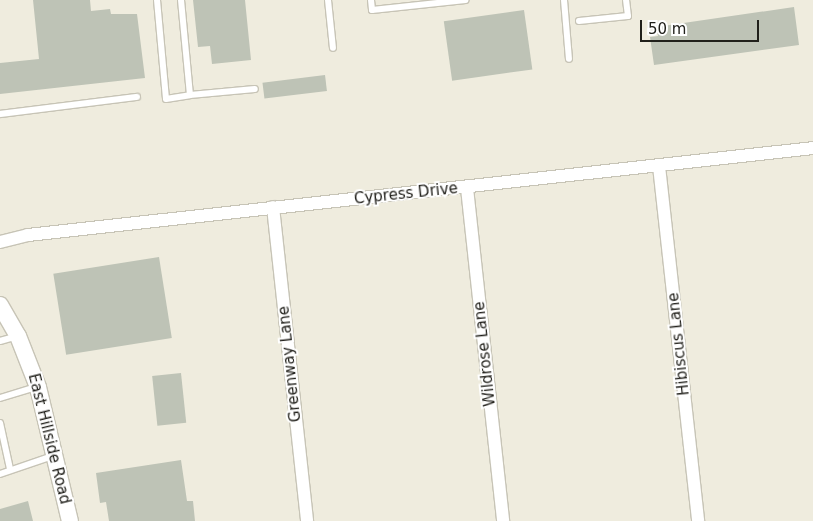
<!DOCTYPE html>
<style>
body{margin:0}
#map{position:relative;width:813px;height:521px;overflow:hidden;background:#efecde;font-family:"DejaVu Sans",sans-serif}
div>[style]{position:absolute}
[style*='--x']{left:calc(var(--x)*1px);top:calc(var(--y)*1px);width:calc(var(--w)*1px);rotate:calc(var(--a)*1deg)}
.building>*{inset:0;background:#bec3b6;transform-origin:0 0}
.roads{filter:drop-shadow(1px 0 #c7c4b6) drop-shadow(-1px 0 #c7c4b6) drop-shadow(0 1px #c7c4b6) drop-shadow(0 -1px #c7c4b6)}
.service>*{height:6px;margin:-3px;padding:0 3px;transform-origin:3px;border-radius:3px;background:#fff}
.minor>*{height:12px;margin:-6px;padding:0 6px;transform-origin:6px;border-radius:6px;background:#fff}
.tertiary>*{height:16px;margin:-8px;padding:0 8px;transform-origin:8px;border-radius:8px;background:#fff}
span{translate:-50% -50%;white-space:nowrap;text-align:center;line-height:1.15;-webkit-text-stroke:4px #fff;paint-order:stroke}
.street-label{font-size:15px;color:#21201b}
.scale{position:absolute;left:640px;top:20px;width:119px;height:22px;box-sizing:border-box;border:2px solid #21201b;border-top:0;padding-left:6px;font-size:15px;line-height:18px;white-space:nowrap;color:#21201b;-webkit-text-stroke:4px #fff;paint-order:stroke}
</style>
<div id="map">
<div class="building">
<i style="clip-path:polygon(33px 0,90px 0,91px 11px,110px 9px,111px 14px,137px 14px,145px 78px,0 94px,0 63px,39px 59px)"></i>
<i style="clip-path:polygon(193px 0,245px 0,251px 60px,212px 64px,210px 46px,198px 47px)"></i>
<i style="clip-path:polygon(794px 7px,799px 45px,654px 65px,650px 37px,658px 36px,656px 27px)"></i>
<i style="left:524px;top:10px;width:60px;height:81px;rotate:82deg"></i>
<i style="left:325px;top:75px;width:16px;height:63px;rotate:83deg"></i>
<i style="left:159px;top:257px;width:82px;height:107px;rotate:81deg"></i>
<i style="left:181px;top:373px;width:50px;height:29px;rotate:84deg"></i>
<i style="clip-path:polygon(181px 460px,187px 501px,193px 501px,195px 521px,109px 521px,106px 502px,100px 503px,96px 473px)"></i>
<i style="clip-path:polygon(28px 501px,33px 521px,0 521px,0 509px)"></i>
</div>
<div class="roads">
<div class="service">
<i style="--x:157;--y:0;--w:99;--a:84.8"></i>
<i style="--x:166;--y:99;--w:24;--a:-9"></i>
<i style="--x:181;--y:0;--w:95;--a:84.6"></i>
<i style="--x:190;--y:95;--w:65;--a:-5.3"></i>
<i style="--x:328;--y:0;--w:48;--a:84.1"></i>
<i style="--x:371;--y:0;--w:10;--a:84"></i>
<i style="--x:372;--y:10;--w:94;--a:-6.1"></i>
<i style="--x:564;--y:0;--w:59;--a:85.2"></i>
<i style="--x:579;--y:21;--w:49;--a:-5.8"></i>
<i style="--x:628;--y:16;--w:16;--a:-97"></i>
<i style="--x:0;--y:114;--w:138;--a:-7.1"></i>
<i style="--x:0;--y:341;--w:19;--a:-16"></i>
<i style="--x:0;--y:398;--w:39;--a:-17"></i>
<i style="--x:0;--y:423;--w:47;--a:77.7"></i>
<i style="--x:0;--y:474;--w:56;--a:-18.8"></i>
</div>
<div class="minor">
<i style="--x:659;--y:166;--w:357;--a:83.7"></i>
<i style="--x:467;--y:188;--w:335;--a:83.8"></i>
<i style="--x:273;--y:207;--w:316;--a:83.8"></i>
<i style="--x:0;--y:242;--w:29;--a:-14"></i>
<i style="--x:28;--y:235;--w:790;--a:-6.32"></i>
</div>
<div class="tertiary">
<i style="--x:0;--y:305;--w:36;--a:60"></i>
<i style="--x:18;--y:336;--w:55;--a:68.6"></i>
<i style="--x:38;--y:387;--w:138;--a:76.6"></i>
</div>
</div>
<div class="street-label">
<span style="left:406px;top:194px;rotate:-6deg">Cypress Drive</span>
<span style="left:679px;top:344px;rotate:-96deg">Hibiscus Lane</span>
<span style="left:485px;top:354px;rotate:-96deg">Wildrose Lane</span>
<span style="left:290px;top:364px;rotate:-96deg">Greenway Lane</span>
<span style="left:49px;top:439px;rotate:76deg">East Hillside Road</span>
</div>
<div class="scale">50 m</div>
</div>
